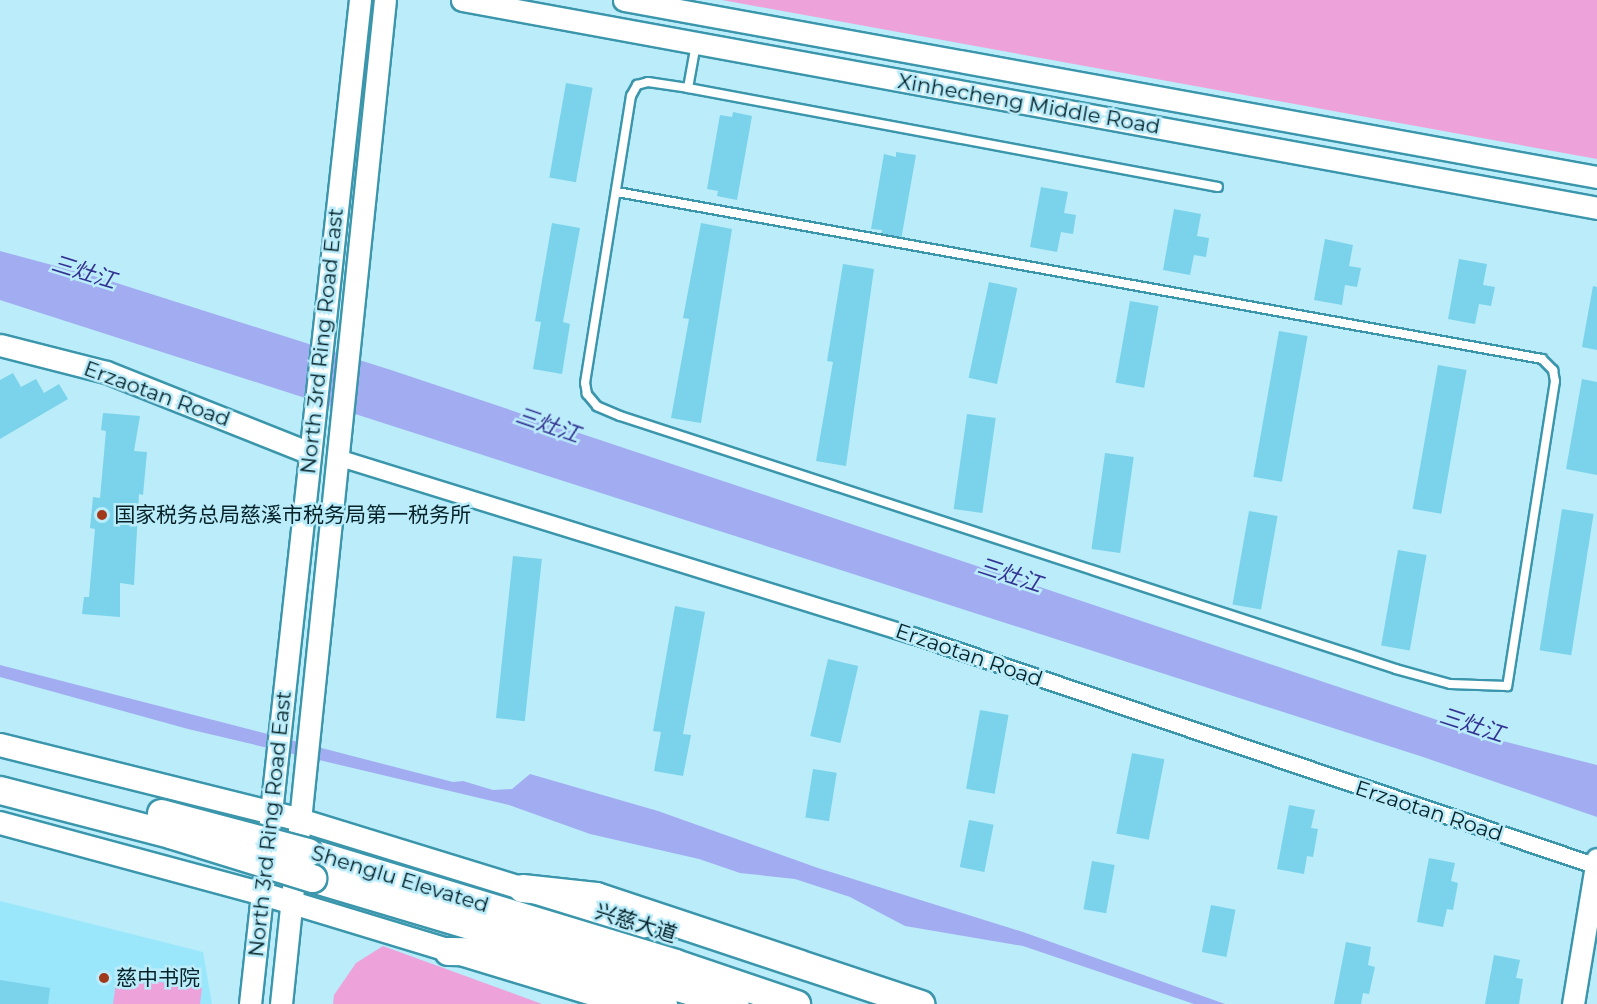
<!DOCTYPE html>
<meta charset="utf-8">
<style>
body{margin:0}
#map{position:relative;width:1597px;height:1004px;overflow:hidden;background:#baecfa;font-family:Montserrat,"Noto Sans SC",sans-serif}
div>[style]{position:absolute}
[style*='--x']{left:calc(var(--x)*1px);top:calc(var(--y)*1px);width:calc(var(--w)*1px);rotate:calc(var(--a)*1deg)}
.built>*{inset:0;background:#9ae7fc}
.green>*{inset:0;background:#eea2da}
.water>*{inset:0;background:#a2adf1}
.building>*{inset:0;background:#7ad3ea;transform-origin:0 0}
.roads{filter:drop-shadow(2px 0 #3b96ac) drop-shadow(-2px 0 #3b96ac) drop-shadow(0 2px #3b96ac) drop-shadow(0 -2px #3b96ac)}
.lane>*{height:8px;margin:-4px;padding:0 4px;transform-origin:4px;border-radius:4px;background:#fff}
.street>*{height:15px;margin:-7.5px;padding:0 7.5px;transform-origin:7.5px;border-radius:7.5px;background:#fff}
.secondary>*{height:21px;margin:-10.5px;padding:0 10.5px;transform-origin:10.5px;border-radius:10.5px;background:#fff}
.primary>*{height:22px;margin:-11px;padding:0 11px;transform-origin:11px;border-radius:11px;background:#fff}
.highway>*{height:27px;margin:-13.5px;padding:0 13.5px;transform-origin:13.5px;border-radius:13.5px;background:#fff}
.bridges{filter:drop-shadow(2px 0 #3b96ac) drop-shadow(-2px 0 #3b96ac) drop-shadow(0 2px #3b96ac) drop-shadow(0 -2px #3b96ac)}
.highway-bridge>*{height:27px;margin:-13.5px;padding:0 13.5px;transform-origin:13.5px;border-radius:13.5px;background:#fff}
.dots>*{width:16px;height:16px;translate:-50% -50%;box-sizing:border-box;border:3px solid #baecfa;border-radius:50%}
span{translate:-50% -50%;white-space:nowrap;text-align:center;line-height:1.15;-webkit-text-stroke:5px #baecfa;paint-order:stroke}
.street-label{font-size:21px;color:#052229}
.poi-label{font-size:21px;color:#052229}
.left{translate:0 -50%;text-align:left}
.water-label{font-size:22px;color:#333292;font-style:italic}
</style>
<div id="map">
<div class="built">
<i style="clip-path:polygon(0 901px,203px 952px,212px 1004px,0 1004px)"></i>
</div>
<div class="green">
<i style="clip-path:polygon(722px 0,1597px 0,1597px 159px)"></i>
<i style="clip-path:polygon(383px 946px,542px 1004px,333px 1004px,334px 995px,356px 963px)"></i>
<i style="clip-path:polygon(117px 976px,202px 988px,200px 1004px,113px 1004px)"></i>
</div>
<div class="water">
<i style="clip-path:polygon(0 251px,104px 279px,394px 371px,1491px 738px,1597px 765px,1597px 817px,1423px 757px,0 300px)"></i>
<i style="clip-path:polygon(0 665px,453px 782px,463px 781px,493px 790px,512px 789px,530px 774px,658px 811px,818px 868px,1023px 932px,1225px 1004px,1194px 1004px,1023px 946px,905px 926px,850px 897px,795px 879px,740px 873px,699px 859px,590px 834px,509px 805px,188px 729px,0 677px)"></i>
</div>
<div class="building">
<i style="left:566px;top:83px;width:27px;height:96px;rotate:10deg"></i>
<i style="clip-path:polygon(733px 112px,752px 116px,737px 200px,717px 196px,718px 191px,707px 189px,720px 115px,732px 117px)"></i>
<i style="clip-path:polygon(896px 152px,916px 155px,901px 240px,881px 236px,882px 230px,871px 229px,884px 154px,896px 157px)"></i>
<i style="clip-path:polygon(1041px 187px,1068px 192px,1064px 213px,1076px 215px,1073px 234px,1061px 232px,1057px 252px,1030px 247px)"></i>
<i style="clip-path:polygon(1174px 209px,1201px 214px,1197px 236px,1209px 238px,1206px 257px,1194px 255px,1190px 275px,1163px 270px)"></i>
<i style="clip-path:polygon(552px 223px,580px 228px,563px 322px,570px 324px,562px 374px,533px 369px,541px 322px,535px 321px)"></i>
<i style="clip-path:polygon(701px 223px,732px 229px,701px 423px,671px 418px,689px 319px,683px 318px)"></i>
<i style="clip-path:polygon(1325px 239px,1353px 245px,1349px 266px,1361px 268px,1357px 287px,1345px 285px,1342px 305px,1314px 300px)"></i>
<i style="clip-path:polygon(1459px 259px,1487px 264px,1483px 285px,1495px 287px,1491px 306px,1479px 304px,1475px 324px,1448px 319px)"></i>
<i style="clip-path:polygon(843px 264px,874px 269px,846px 466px,816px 461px,833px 362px,827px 361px)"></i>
<i style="left:989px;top:282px;width:29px;height:98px;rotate:12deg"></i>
<i style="clip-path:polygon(1593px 286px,1597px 287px,1597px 350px,1582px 347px)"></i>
<i style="left:1130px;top:301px;width:29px;height:83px;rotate:10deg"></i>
<i style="left:1279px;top:331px;width:29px;height:148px;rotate:10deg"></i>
<i style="left:1438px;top:365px;width:29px;height:146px;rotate:10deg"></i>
<i style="clip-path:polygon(13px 373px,21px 387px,36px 379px,44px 393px,59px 384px,68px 399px,0 439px,0 380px)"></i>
<i style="clip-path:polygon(1582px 379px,1597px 382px,1597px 475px,1566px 469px)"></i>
<i style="clip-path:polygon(103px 413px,140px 416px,134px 451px,147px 452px,143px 495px,139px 494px,134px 585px,120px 583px,120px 617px,82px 614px,84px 597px,89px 597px,95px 529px,90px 528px,93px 497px,100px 498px,106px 431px,101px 430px)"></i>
<i style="left:967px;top:414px;width:29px;height:96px;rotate:8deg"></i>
<i style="left:1105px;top:453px;width:29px;height:97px;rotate:8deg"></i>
<i style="left:1562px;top:509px;width:32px;height:143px;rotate:9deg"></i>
<i style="left:1249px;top:511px;width:29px;height:95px;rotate:10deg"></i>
<i style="left:1398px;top:550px;width:29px;height:97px;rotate:10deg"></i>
<i style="left:513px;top:556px;width:29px;height:163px;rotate:6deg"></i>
<i style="clip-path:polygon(675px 606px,705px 612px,683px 734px,691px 735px,683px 776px,654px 771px,661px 732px,653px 731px)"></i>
<i style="left:828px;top:659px;width:31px;height:79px;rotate:13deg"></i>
<i style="left:980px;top:710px;width:29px;height:80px;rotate:10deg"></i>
<i style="left:1132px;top:753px;width:33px;height:82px;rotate:11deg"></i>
<i style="left:813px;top:769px;width:24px;height:49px;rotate:9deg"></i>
<i style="clip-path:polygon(1289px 805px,1315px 810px,1311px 828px,1318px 829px,1313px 857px,1307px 856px,1304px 874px,1277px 869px)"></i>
<i style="left:969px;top:820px;width:25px;height:48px;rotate:11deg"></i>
<i style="clip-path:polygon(1429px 858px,1455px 863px,1451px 881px,1458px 883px,1453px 910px,1447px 909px,1443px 927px,1417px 922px)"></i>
<i style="left:1092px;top:861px;width:23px;height:49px;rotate:10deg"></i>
<i style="left:1211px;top:905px;width:25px;height:48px;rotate:11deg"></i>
<i style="clip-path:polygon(1346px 942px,1371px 947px,1368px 965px,1375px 967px,1369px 994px,1363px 993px,1361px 1004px,1334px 1004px)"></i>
<i style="clip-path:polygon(1494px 955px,1520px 960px,1516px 978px,1523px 979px,1519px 1004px,1485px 1004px)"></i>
<i style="clip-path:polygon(0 980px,50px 988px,48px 1004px,0 1004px)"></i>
</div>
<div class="roads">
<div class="lane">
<i style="--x:688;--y:88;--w:45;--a:-79.7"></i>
<i style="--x:617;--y:192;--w:940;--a:10.23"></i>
<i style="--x:1542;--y:359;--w:16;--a:45"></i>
<i style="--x:1553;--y:370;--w:11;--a:80"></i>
<i style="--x:1555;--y:381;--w:309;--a:98.9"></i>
<i style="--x:1507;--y:686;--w:57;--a:-178"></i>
<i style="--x:1450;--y:684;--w:56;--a:-164.5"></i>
<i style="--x:1396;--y:669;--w:816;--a:-161.94"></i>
<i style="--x:620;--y:416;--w:25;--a:-157"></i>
<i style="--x:597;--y:406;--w:16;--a:-130"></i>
<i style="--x:587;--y:394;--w:11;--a:-100"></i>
<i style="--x:585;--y:383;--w:291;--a:-80.9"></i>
<i style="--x:631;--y:96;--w:13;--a:-61"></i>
<i style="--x:637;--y:85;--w:11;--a:-15"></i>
<i style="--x:648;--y:82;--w:40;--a:8.5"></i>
<i style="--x:688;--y:88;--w:539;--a:10.58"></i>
</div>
<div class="street">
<i style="--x:337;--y:457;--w:605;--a:17.21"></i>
<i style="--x:915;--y:636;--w:720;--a:18.64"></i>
</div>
<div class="secondary">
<i style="--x:462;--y:0;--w:1154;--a:10.38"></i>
<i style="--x:624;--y:0;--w:989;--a:10.31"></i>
<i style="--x:0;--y:345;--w:109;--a:14.3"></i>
<i style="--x:106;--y:372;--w:219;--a:21.7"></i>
<i style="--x:250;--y:1004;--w:1010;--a:-83.75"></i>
<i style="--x:281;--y:1004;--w:1009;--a:-84.09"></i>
<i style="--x:1573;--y:1004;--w:147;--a:-80.6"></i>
</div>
<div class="primary">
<i style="--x:0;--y:745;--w:309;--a:14"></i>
<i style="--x:300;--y:820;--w:361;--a:17.1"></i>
<i style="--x:0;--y:823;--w:272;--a:15.1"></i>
<i style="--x:263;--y:894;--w:377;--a:16.9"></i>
</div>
<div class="highway">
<i style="--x:308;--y:852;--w:383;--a:16.8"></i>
<i style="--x:675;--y:963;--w:128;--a:18.7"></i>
<i style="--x:312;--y:878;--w:441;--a:16.6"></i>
<i style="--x:522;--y:888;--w:74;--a:6.2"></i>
<i style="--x:596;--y:896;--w:342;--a:18.4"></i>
<i style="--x:448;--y:951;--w:69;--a:0.8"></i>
<i style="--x:517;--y:952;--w:155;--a:19.6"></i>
</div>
</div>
<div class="bridges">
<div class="highway-bridge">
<i style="--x:0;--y:790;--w:176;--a:14.5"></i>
<i style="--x:170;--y:834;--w:149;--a:17.2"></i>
<i style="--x:161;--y:813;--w:152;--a:14.9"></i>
</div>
</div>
<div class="dots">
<i style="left:102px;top:515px;background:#a13a1a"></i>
<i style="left:104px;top:978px;background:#a13a1a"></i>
</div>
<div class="street-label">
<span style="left:1029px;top:104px;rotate:10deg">Xinhecheng Middle Road</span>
<span style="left:322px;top:341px;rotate:-84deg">North 3rd Ring Road East</span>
<span style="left:157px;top:394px;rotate:20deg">Erzaotan Road</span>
<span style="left:969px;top:655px;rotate:19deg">Erzaotan Road</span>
<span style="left:1429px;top:811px;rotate:18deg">Erzaotan Road</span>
<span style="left:270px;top:824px;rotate:-84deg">North 3rd Ring Road East</span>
<span style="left:400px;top:879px;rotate:17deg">Shenglu Elevated</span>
<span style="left:636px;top:923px;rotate:17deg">兴慈大道</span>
</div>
<div class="poi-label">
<span class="left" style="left:114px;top:515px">国家税务总局慈溪市税务局第一税务所</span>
<span class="left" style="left:116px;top:978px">慈中书院</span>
</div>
<div class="water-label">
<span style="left:84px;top:272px;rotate:17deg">三灶江</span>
<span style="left:548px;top:425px;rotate:19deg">三灶江</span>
<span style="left:1010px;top:575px;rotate:18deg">三灶江</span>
<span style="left:1472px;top:725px;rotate:18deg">三灶江</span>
</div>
</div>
